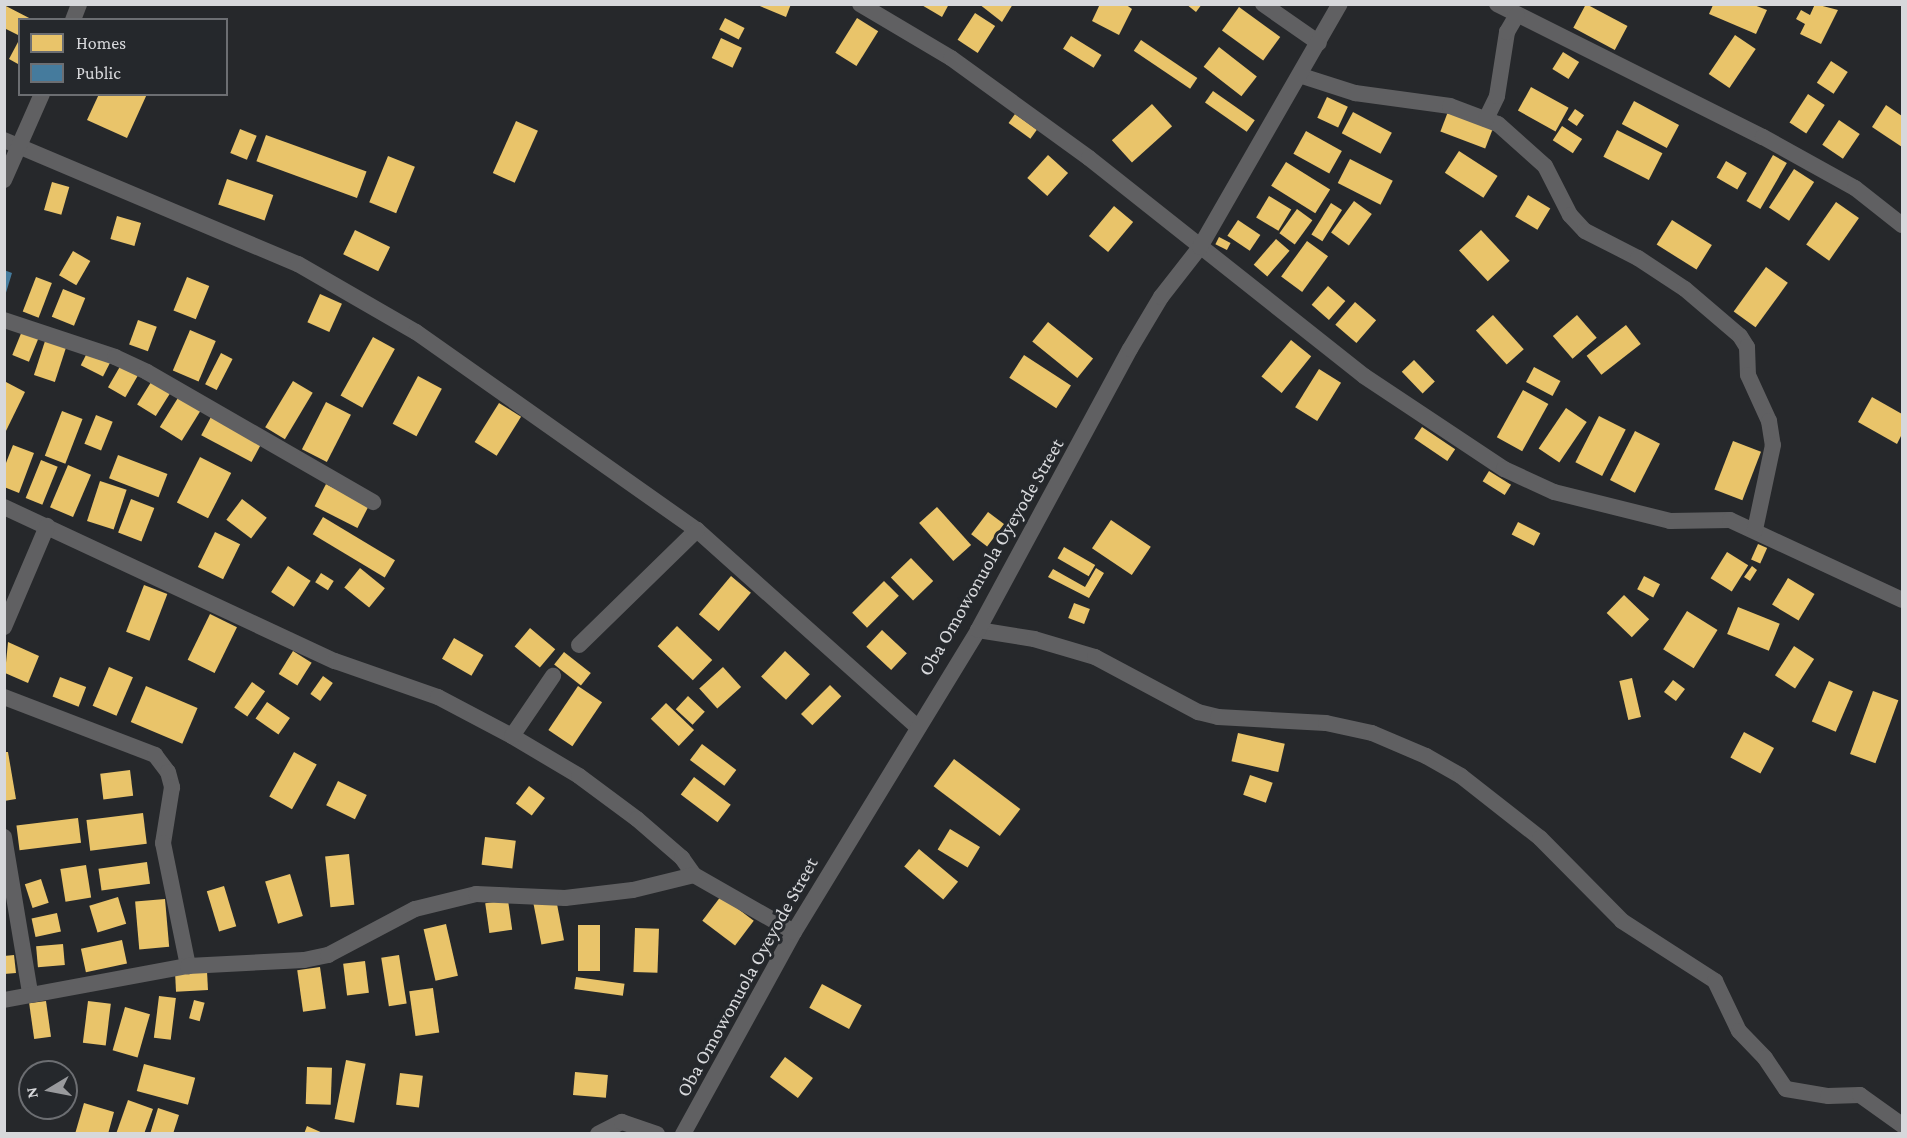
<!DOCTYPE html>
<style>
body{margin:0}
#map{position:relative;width:1907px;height:1138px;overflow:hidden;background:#26282b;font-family:"Crimson Pro",serif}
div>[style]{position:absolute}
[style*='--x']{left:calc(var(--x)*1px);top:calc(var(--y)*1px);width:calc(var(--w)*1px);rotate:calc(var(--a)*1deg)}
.homes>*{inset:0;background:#e9c46a;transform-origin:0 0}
.public>*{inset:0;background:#457b9d}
.minor>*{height:16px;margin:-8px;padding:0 8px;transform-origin:8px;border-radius:8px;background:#606062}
span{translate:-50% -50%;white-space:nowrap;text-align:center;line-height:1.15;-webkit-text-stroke:6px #25282c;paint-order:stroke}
.street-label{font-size:20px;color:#d7d8db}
.frame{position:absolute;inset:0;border:6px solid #d7d8db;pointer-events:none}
.legend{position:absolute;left:18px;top:18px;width:210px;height:78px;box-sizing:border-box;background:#25282c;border:2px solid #6c6e72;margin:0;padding:8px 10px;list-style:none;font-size:18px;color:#d7d8db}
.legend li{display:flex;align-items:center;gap:12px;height:30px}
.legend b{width:30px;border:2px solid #6c6e72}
.north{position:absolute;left:18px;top:1060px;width:60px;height:60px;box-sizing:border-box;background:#25282c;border:2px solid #6c6e72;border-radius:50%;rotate:260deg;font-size:16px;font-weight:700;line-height:24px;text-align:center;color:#d7d8db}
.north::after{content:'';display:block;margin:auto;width:21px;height:27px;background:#999a9d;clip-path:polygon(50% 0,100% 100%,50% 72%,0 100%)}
</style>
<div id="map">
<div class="homes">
<i style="clip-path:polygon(755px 4px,791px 4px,786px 17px)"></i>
<i style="clip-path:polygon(920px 4px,949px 4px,942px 17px)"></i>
<i style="clip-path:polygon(979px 4px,1013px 4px,1002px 22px)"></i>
<i style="clip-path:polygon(1100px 4px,1125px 4px,1132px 9px,1119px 35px,1092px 21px)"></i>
<i style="clip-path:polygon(1186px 4px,1202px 4px,1196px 12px)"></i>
<i style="left:1586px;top:4px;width:47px;height:27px;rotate:28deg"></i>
<i style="clip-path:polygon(1815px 4px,1838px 10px,1821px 44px,1800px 34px,1805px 24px,1796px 19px,1801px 10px,1810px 15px)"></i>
<i style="clip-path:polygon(4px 5px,33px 20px,20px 20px,20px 36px,4px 28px)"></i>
<i style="clip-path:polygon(1713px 5px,1754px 5px,1767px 10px,1756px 34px,1709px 14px)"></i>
<i style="left:1239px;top:7px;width:51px;height:29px;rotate:36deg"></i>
<i style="left:975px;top:13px;width:24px;height:32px;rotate:33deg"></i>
<i style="left:725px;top:18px;width:22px;height:13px;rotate:27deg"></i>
<i style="left:857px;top:18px;width:25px;height:41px;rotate:32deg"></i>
<i style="left:1735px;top:35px;width:25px;height:47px;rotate:34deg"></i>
<i style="left:1071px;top:36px;width:36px;height:15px;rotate:32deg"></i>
<i style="left:721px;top:38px;width:23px;height:22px;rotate:25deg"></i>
<i style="left:1141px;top:40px;width:68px;height:13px;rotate:34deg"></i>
<i style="clip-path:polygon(18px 42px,20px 43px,18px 64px,9px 59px)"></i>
<i style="left:1219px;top:47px;width:48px;height:25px;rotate:38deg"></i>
<i style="left:1563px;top:52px;width:19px;height:20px;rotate:32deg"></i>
<i style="left:1831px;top:61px;width:20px;height:26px;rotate:33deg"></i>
<i style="left:1531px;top:87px;width:43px;height:27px;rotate:29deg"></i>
<i style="left:1213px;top:91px;width:51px;height:14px;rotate:35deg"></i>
<i style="clip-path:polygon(99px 94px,147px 94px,127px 138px,87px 120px)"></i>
<i style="left:1808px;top:94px;width:20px;height:34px;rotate:33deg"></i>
<i style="left:1327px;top:97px;width:23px;height:23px;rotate:25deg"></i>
<i style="left:1634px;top:101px;width:51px;height:26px;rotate:28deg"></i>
<i style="left:1152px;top:104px;width:30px;height:54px;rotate:48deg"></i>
<i style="clip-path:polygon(1886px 105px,1902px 116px,1902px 147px,1872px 127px)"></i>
<i style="left:1449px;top:109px;width:48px;height:24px;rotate:21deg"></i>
<i style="left:1575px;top:109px;width:11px;height:13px;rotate:34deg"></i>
<i style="left:1353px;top:112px;width:44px;height:24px;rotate:28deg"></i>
<i style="left:1015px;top:114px;width:27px;height:11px;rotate:36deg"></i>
<i style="left:1839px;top:120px;width:25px;height:30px;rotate:34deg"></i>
<i style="left:516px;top:121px;width:24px;height:57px;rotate:24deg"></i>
<i style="left:1562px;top:126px;width:24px;height:17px;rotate:33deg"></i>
<i style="left:240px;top:129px;width:18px;height:26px;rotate:22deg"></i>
<i style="left:1617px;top:130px;width:51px;height:30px;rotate:27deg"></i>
<i style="left:1306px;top:131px;width:41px;height:26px;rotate:29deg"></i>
<i style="left:266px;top:135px;width:107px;height:28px;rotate:20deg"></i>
<i style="left:1459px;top:151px;width:46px;height:26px;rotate:33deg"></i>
<i style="left:1048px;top:155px;width:27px;height:31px;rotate:42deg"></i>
<i style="left:1773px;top:155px;width:16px;height:53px;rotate:30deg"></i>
<i style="left:388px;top:156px;width:29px;height:50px;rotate:22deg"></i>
<i style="left:1350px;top:159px;width:48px;height:27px;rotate:27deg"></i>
<i style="left:1726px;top:161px;width:24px;height:19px;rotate:30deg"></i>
<i style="left:1286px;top:162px;width:52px;height:28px;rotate:32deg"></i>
<i style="left:1794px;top:169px;width:24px;height:46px;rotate:33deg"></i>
<i style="left:227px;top:179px;width:49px;height:27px;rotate:19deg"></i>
<i style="left:52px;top:182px;width:18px;height:29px;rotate:16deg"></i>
<i style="left:1528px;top:195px;width:26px;height:25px;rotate:31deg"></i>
<i style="left:1269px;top:196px;width:26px;height:25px;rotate:31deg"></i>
<i style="left:1354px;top:201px;width:22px;height:39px;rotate:36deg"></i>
<i style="left:1836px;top:202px;width:28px;height:52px;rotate:35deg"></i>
<i style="left:1331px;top:203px;width:13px;height:37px;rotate:32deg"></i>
<i style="left:1114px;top:206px;width:25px;height:39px;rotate:40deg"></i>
<i style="left:1297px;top:209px;width:19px;height:30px;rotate:36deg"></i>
<i style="left:117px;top:216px;width:25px;height:24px;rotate:16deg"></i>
<i style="left:1238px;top:220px;width:27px;height:19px;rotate:34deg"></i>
<i style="left:1672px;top:220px;width:47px;height:29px;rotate:32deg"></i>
<i style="left:355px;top:230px;width:39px;height:27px;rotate:26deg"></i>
<i style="left:1481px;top:230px;width:42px;height:30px;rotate:47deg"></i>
<i style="left:1219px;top:237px;width:13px;height:8px;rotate:27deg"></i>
<i style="left:1276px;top:239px;width:18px;height:34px;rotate:41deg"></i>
<i style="left:1307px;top:241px;width:26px;height:44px;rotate:36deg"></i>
<i style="left:73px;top:251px;width:20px;height:28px;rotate:30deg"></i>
<i style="left:1766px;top:267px;width:27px;height:55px;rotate:36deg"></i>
<i style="left:36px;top:277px;width:17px;height:37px;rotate:21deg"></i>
<i style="left:187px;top:277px;width:24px;height:36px;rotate:22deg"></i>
<i style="left:1328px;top:286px;width:23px;height:25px;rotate:41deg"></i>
<i style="left:63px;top:289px;width:24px;height:30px;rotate:22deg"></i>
<i style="left:320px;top:294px;width:24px;height:31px;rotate:24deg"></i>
<i style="left:1355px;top:302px;width:28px;height:30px;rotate:41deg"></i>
<i style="left:1493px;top:315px;width:46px;height:23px;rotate:48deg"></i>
<i style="left:1577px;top:315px;width:30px;height:32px;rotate:49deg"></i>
<i style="left:138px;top:320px;width:20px;height:26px;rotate:20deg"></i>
<i style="left:1048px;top:322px;width:58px;height:25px;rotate:39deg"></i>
<i style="left:1626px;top:325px;width:24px;height:50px;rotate:52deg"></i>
<i style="left:190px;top:330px;width:28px;height:44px;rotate:23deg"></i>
<i style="left:22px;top:331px;width:18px;height:26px;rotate:22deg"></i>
<i style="left:373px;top:337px;width:25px;height:67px;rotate:29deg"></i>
<i style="left:46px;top:338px;width:22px;height:39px;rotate:18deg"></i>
<i style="left:1291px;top:340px;width:26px;height:47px;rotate:39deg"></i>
<i style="left:88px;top:351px;width:25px;height:16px;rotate:27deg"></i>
<i style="left:221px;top:353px;width:13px;height:35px;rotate:27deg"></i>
<i style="left:1024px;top:355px;width:56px;height:27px;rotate:33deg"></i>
<i style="left:1414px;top:360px;width:30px;height:17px;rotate:46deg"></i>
<i style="left:122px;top:363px;width:20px;height:28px;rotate:30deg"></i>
<i style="left:1534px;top:367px;width:30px;height:17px;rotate:28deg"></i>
<i style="left:1319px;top:369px;width:26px;height:45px;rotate:32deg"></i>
<i style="left:418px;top:376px;width:27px;height:54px;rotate:28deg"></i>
<i style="left:153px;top:379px;width:22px;height:30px;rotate:32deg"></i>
<i style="left:293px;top:381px;width:23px;height:54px;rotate:31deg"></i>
<i style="clip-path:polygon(6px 382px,25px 392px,4px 435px,4px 385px)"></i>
<i style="left:1523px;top:390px;width:29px;height:54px;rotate:29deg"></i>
<i style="left:181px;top:393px;width:26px;height:40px;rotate:32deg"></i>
<i style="clip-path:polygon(1872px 397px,1902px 414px,1902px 434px,1897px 444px,1858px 422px)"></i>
<i style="left:326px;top:402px;width:28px;height:53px;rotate:27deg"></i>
<i style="left:499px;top:403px;width:26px;height:46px;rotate:32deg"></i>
<i style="left:1566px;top:408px;width:25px;height:49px;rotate:34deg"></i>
<i style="left:62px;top:411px;width:22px;height:48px;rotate:21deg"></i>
<i style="left:96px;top:415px;width:18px;height:31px;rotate:22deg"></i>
<i style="left:212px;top:415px;width:57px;height:23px;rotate:28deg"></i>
<i style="left:1599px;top:416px;width:30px;height:52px;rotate:27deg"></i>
<i style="left:1422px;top:427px;width:40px;height:14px;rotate:34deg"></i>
<i style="left:1635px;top:431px;width:28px;height:55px;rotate:27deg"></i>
<i style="left:1733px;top:441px;width:30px;height:52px;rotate:21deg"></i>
<i style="clip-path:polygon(13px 445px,34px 453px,19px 493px,4px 487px,4px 468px)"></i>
<i style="left:118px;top:455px;width:53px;height:25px;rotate:21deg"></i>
<i style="left:200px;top:457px;width:35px;height:51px;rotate:27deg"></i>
<i style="left:41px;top:460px;width:18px;height:41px;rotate:22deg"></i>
<i style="left:68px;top:465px;width:25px;height:46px;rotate:23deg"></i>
<i style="left:1489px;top:471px;width:26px;height:12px;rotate:32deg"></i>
<i style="left:100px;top:481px;width:28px;height:42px;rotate:18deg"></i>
<i style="left:326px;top:484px;width:48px;height:25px;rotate:27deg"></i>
<i style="left:131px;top:499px;width:25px;height:36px;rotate:21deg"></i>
<i style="left:242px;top:499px;width:31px;height:26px;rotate:37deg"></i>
<i style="left:937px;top:507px;width:51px;height:24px;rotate:48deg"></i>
<i style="left:988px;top:512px;width:20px;height:28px;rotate:37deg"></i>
<i style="left:323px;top:517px;width:84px;height:20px;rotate:31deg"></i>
<i style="left:1111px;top:520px;width:48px;height:34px;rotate:34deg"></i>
<i style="left:1518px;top:522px;width:25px;height:14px;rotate:27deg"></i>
<i style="left:215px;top:532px;width:28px;height:39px;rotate:26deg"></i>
<i style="left:1758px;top:544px;width:10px;height:17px;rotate:24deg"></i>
<i style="left:1064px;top:547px;width:36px;height:13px;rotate:30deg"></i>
<i style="left:1727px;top:552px;width:25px;height:31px;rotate:32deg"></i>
<i style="left:911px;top:558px;width:32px;height:28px;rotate:46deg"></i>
<i style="left:288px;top:566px;width:27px;height:31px;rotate:33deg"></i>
<i style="clip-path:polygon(1752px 566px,1757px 570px,1750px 581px,1744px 577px)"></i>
<i style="left:360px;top:568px;width:32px;height:25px;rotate:39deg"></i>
<i style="clip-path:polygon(1096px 568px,1104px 573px,1089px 598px,1048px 577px,1053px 569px,1085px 587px)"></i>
<i style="left:321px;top:573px;width:15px;height:11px;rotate:32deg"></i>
<i style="left:731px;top:576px;width:26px;height:50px;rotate:40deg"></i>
<i style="left:1644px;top:576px;width:18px;height:15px;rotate:27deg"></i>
<i style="left:1788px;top:578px;width:31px;height:31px;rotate:31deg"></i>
<i style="left:884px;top:581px;width:21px;height:45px;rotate:45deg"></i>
<i style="left:144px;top:585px;width:25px;height:50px;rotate:21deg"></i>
<i style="left:1624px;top:595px;width:35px;height:25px;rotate:44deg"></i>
<i style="left:1074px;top:603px;width:17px;height:16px;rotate:21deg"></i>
<i style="left:1738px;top:607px;width:45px;height:29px;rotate:22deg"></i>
<i style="left:1687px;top:611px;width:36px;height:45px;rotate:32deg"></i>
<i style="left:210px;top:614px;width:30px;height:51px;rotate:26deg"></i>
<i style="left:677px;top:626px;width:49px;height:28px;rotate:44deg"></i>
<i style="left:530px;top:628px;width:33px;height:24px;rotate:40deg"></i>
<i style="left:882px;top:630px;width:34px;height:23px;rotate:43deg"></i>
<i style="left:454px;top:638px;width:34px;height:24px;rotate:30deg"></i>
<i style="clip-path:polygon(8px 642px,39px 656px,28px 683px,5px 673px)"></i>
<i style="left:1794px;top:646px;width:24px;height:35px;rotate:33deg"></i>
<i style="left:293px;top:651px;width:22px;height:27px;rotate:32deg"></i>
<i style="left:785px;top:651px;width:34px;height:35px;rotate:43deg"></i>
<i style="left:564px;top:652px;width:34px;height:16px;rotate:38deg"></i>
<i style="left:109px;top:667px;width:26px;height:42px;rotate:23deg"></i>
<i style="left:723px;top:667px;width:27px;height:32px;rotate:48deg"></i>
<i style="left:323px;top:676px;width:12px;height:22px;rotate:35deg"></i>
<i style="left:60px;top:677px;width:28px;height:21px;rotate:21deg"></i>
<i style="left:1632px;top:678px;width:40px;height:13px;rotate:77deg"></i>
<i style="left:1673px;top:680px;width:15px;height:15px;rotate:37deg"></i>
<i style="left:1829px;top:681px;width:26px;height:44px;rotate:23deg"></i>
<i style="left:252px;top:682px;width:16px;height:31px;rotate:35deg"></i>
<i style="left:830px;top:685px;width:16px;height:41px;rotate:45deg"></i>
<i style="left:146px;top:686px;width:56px;height:39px;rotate:23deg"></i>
<i style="left:578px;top:686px;width:29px;height:53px;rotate:34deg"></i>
<i style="left:1873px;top:691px;width:27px;height:67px;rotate:20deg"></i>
<i style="left:688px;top:696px;width:23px;height:18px;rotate:43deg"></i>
<i style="left:267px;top:702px;width:28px;height:20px;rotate:35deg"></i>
<i style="left:666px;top:703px;width:39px;height:22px;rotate:44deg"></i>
<i style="left:1744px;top:732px;width:34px;height:29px;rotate:28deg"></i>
<i style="left:1238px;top:733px;width:48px;height:29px;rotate:13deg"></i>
<i style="left:702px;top:744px;width:43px;height:20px;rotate:37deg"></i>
<i style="clip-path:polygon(4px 752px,8px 752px,16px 799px,4px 801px)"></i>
<i style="left:294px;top:752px;width:26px;height:51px;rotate:29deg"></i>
<i style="left:954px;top:759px;width:83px;height:34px;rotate:37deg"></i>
<i style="left:130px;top:770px;width:26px;height:30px;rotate:83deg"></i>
<i style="left:1250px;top:775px;width:24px;height:21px;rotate:19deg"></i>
<i style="left:694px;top:777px;width:46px;height:22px;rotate:37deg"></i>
<i style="left:338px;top:781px;width:32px;height:27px;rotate:26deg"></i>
<i style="left:529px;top:786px;width:20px;height:22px;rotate:37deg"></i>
<i style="left:143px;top:813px;width:31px;height:57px;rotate:83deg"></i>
<i style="left:78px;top:818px;width:25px;height:62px;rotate:83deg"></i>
<i style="left:950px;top:829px;width:35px;height:24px;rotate:31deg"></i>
<i style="left:485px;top:837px;width:31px;height:28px;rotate:7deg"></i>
<i style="left:919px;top:849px;width:51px;height:23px;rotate:40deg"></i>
<i style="left:349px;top:854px;width:51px;height:24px;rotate:84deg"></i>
<i style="left:147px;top:862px;width:22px;height:49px;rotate:82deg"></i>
<i style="left:86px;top:865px;width:33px;height:26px;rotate:81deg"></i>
<i style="left:290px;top:874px;width:44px;height:26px;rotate:73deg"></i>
<i style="left:41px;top:879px;width:25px;height:17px;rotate:72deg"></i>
<i style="left:224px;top:886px;width:42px;height:18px;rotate:73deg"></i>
<i style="left:721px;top:896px;width:41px;height:31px;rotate:37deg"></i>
<i style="left:118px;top:897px;width:28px;height:30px;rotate:73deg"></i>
<i style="left:165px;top:899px;width:48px;height:30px;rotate:85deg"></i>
<i style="left:556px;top:899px;width:42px;height:23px;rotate:79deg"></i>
<i style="left:508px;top:900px;width:30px;height:23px;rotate:82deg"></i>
<i style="left:57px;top:913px;width:19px;height:26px;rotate:78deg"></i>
<i style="left:446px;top:924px;width:53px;height:23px;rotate:77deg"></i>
<i style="left:578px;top:925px;width:22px;height:46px"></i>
<i style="left:635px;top:928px;width:24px;height:44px;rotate:2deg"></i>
<i style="left:122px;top:940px;width:24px;height:42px;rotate:78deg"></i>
<i style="left:63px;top:944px;width:21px;height:27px;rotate:85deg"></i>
<i style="clip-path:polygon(14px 955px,16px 973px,4px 974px,4px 956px)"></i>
<i style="left:399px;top:955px;width:49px;height:18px;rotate:81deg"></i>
<i style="left:365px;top:961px;width:32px;height:22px;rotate:83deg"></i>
<i style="left:320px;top:967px;width:42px;height:23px;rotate:82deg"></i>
<i style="left:207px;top:971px;width:19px;height:32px;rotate:87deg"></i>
<i style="left:576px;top:977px;width:49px;height:12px;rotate:8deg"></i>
<i style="left:822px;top:984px;width:45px;height:27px;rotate:28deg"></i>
<i style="left:433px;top:988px;width:45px;height:24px;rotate:82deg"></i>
<i style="left:159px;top:996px;width:17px;height:42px;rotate:7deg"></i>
<i style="left:194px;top:1000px;width:11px;height:19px;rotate:15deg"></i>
<i style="left:46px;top:1001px;width:36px;height:17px;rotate:82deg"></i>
<i style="left:88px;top:1001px;width:23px;height:42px;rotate:7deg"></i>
<i style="left:125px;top:1007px;width:26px;height:45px;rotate:16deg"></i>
<i style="left:785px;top:1057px;width:35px;height:25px;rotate:37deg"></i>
<i style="left:346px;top:1060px;width:20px;height:60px;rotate:11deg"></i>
<i style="left:144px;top:1064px;width:53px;height:28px;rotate:15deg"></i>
<i style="left:307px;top:1067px;width:25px;height:37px;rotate:2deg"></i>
<i style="left:575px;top:1072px;width:33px;height:23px;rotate:5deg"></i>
<i style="left:400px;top:1073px;width:23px;height:32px;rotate:7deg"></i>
<i style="clip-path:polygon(128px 1100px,153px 1109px,144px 1134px,116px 1134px)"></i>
<i style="clip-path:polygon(84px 1103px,114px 1112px,108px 1134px,75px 1134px)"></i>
<i style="clip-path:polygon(158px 1108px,179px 1115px,173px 1134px,150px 1134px)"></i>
<i style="clip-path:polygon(307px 1126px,325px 1134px,304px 1134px)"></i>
</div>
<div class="public">
<i style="clip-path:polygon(4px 270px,12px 273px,5px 296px,4px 296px)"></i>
</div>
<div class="minor">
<i style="--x:860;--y:4;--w:106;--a:30.7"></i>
<i style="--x:951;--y:58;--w:170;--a:35.9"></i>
<i style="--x:1089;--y:158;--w:351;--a:38.4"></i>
<i style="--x:1364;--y:376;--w:168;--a:33.6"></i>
<i style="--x:1504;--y:469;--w:55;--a:24.7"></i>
<i style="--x:1554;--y:492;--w:120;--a:14"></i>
<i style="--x:1670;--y:521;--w:60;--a:-1"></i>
<i style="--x:1730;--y:520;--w:190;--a:24.9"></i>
<i style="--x:1263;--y:4;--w:68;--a:34.9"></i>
<i style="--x:1497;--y:4;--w:297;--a:26.6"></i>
<i style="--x:1763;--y:137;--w:105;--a:29"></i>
<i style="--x:1855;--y:188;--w:60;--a:38.2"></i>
<i style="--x:73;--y:20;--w:17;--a:-69"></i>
<i style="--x:1302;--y:76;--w:56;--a:17.8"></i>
<i style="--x:1355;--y:93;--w:96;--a:7.8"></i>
<i style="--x:1450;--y:106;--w:51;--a:20.6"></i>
<i style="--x:1498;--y:124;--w:63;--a:41.8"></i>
<i style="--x:1545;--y:166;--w:55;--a:63"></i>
<i style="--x:1570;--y:215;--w:22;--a:47"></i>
<i style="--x:1585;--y:231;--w:59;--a:27"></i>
<i style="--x:1638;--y:258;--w:56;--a:33.4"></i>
<i style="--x:1685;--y:289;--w:72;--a:40.5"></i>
<i style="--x:1740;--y:336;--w:13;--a:58"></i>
<i style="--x:1747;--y:347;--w:28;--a:88"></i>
<i style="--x:1748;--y:375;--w:51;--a:65.5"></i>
<i style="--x:1769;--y:421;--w:24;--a:81"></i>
<i style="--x:1773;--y:445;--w:87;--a:102"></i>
<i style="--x:1486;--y:119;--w:25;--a:-64"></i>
<i style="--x:1497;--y:96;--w:65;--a:-81.1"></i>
<i style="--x:1507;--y:32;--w:20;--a:-60"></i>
<i style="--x:4;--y:140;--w:319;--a:22.9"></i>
<i style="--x:298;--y:264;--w:136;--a:30"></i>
<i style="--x:416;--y:332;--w:344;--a:35.2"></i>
<i style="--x:697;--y:530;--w:295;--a:41.8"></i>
<i style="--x:4;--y:180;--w:94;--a:-66.2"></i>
<i style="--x:4;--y:320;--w:117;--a:18.4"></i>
<i style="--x:115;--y:357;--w:35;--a:25"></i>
<i style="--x:147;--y:372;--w:261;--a:29.9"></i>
<i style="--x:4;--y:507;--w:365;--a:25"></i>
<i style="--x:335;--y:661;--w:109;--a:19.3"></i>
<i style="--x:438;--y:697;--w:84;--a:27.8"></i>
<i style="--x:512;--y:736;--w:78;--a:30.8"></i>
<i style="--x:579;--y:776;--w:72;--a:36.6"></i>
<i style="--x:637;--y:819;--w:60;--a:40.9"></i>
<i style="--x:682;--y:858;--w:21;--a:55"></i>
<i style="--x:694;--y:875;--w:115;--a:29.7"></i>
<i style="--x:4;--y:627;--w:110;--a:-66.9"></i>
<i style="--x:978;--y:630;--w:57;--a:9.1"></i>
<i style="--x:1034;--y:639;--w:64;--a:16.4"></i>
<i style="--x:1095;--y:657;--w:117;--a:28.1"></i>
<i style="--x:1198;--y:712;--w:21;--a:14"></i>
<i style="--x:1218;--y:717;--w:108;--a:3.2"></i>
<i style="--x:1326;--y:723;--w:47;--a:12.3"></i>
<i style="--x:1372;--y:733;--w:59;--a:23.1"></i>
<i style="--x:1426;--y:756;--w:40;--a:29.7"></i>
<i style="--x:1461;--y:776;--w:100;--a:38.1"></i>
<i style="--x:1540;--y:838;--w:117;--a:45.3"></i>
<i style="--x:1622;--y:921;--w:111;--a:32.8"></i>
<i style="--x:1715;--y:981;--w:55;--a:64.4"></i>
<i style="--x:1739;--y:1031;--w:37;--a:46"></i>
<i style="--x:1765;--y:1058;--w:37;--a:56"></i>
<i style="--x:1786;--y:1089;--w:43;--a:9.5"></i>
<i style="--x:1828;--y:1096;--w:32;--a:-2"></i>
<i style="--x:1860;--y:1095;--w:52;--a:35.5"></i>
<i style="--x:579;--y:645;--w:165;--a:-44.3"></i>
<i style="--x:4;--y:697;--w:162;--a:21"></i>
<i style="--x:155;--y:755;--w:21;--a:53"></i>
<i style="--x:168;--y:772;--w:16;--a:75"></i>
<i style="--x:172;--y:787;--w:57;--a:99.1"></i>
<i style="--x:163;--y:843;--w:126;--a:78.5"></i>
<i style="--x:512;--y:736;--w:73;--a:-55.7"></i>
<i style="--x:4;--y:837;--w:158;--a:80.5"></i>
<i style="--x:4;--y:1000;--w:187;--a:-10.5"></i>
<i style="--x:188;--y:966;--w:116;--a:-3"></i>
<i style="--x:304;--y:960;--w:25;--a:-12"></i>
<i style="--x:328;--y:955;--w:98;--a:-27.9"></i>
<i style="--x:415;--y:909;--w:63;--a:-13.8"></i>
<i style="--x:476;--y:894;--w:89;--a:2.6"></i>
<i style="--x:565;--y:898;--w:68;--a:-6.7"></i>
<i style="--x:633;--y:890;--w:63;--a:-13.8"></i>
<i style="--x:598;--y:1134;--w:27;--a:-27"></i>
<i style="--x:622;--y:1122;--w:37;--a:19"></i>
<i style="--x:683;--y:1134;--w:230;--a:-61.2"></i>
<i style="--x:794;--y:932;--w:354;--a:-58.6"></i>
<i style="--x:978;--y:630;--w:319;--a:-61.6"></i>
<i style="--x:1130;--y:349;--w:61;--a:-59.2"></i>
<i style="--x:1161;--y:297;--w:63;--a:-52"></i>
<i style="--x:1200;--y:247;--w:280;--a:-60.1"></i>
</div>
<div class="street-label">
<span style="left:991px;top:557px;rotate:-60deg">Oba Omowonuola Oyeyode Street</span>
<span style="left:747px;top:977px;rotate:-61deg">Oba Omowonuola Oyeyode Street</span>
</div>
<div class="frame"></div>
<ul class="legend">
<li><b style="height:16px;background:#e9c46a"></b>Homes</li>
<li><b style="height:16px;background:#457b9d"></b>Public</li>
</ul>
<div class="north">N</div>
</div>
